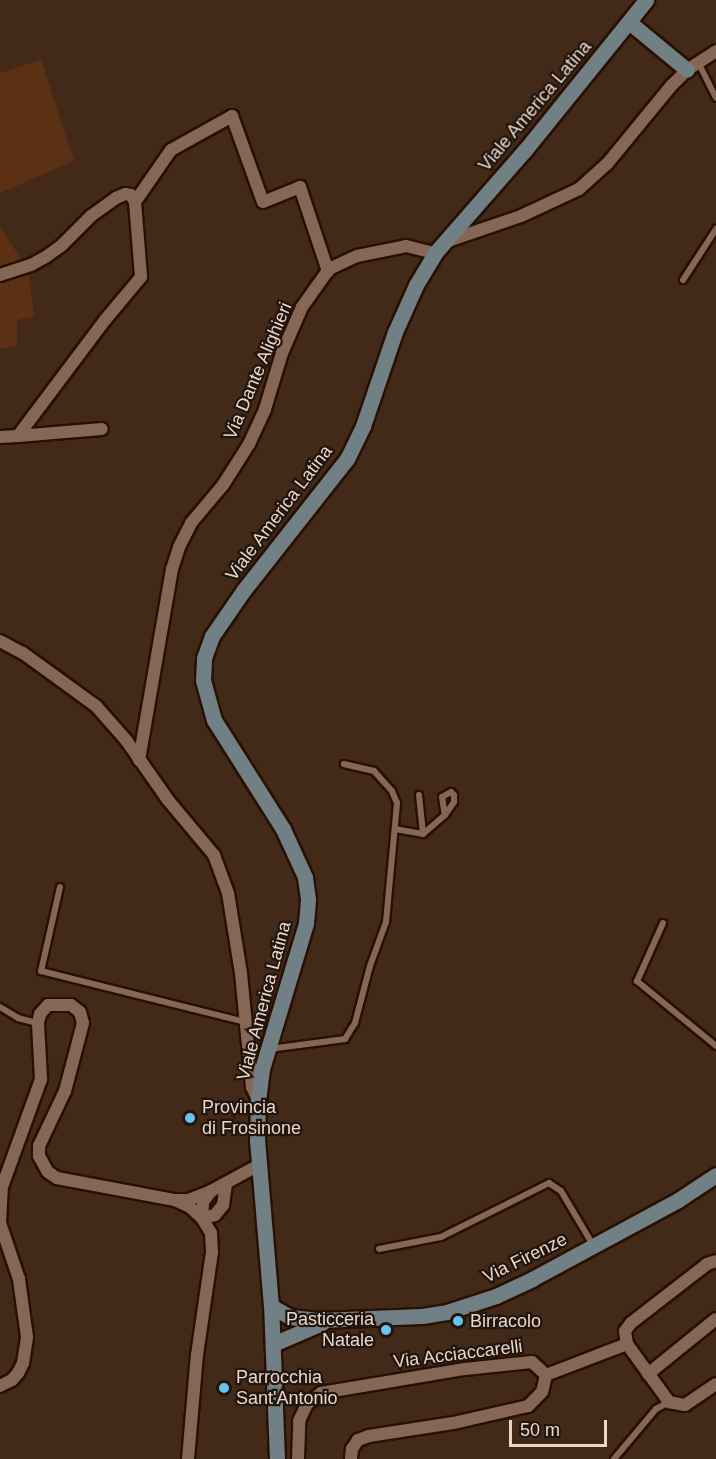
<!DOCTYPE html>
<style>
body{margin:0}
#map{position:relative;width:716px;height:1459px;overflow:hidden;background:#432918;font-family:Arial,sans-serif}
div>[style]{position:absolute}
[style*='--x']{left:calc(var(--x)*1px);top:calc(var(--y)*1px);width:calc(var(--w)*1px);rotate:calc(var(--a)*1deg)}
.green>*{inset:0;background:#5c3113}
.roads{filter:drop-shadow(2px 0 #291002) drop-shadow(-2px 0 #291002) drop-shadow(0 2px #291002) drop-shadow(0 -2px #291002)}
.lane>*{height:6px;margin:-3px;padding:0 3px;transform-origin:3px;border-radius:3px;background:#866755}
.street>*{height:12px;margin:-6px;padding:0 6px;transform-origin:6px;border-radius:6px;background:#866755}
.secondary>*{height:15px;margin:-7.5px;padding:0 7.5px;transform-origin:7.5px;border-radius:7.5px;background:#708084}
.dots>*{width:16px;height:16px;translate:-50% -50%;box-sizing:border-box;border:3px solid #21150d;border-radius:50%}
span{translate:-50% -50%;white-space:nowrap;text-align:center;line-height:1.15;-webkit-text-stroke:4.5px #21150d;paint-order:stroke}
.street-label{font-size:18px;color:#e8d7cc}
.poi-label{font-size:18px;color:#e8d7cc}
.left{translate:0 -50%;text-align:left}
.right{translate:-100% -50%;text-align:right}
.scale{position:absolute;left:509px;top:1420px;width:98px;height:27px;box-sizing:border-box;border:3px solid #e8d7cc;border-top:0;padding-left:8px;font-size:18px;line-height:21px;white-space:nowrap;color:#e8d7cc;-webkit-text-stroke:4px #21150d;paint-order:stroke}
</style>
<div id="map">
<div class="green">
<i style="clip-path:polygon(41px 60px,74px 161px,0 193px,0 73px)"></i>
<i style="clip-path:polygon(0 228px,22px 260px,29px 276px,34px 316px,17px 320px,17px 345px,0 349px)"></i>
</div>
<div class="roads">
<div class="lane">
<i style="--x:698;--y:62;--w:40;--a:63.4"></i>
<i style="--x:683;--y:280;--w:61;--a:-57.1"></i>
<i style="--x:419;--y:795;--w:39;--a:84"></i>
<i style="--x:395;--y:829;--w:28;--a:10"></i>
<i style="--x:423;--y:834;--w:29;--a:-41"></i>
<i style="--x:445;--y:815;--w:16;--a:-55"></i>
<i style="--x:454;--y:802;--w:7;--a:-90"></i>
<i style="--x:454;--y:795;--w:4;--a:-135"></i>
<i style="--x:451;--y:792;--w:10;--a:151"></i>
<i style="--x:442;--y:797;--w:18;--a:81"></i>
<i style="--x:60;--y:887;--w:86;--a:102.7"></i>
<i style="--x:41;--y:971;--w:210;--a:14"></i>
<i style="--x:663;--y:923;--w:64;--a:114.1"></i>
<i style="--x:637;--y:981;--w:102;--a:39.4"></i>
<i style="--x:0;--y:1007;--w:21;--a:31"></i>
<i style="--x:18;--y:1018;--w:20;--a:15"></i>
<i style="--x:269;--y:1049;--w:77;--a:-7.5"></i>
<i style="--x:345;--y:1039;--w:19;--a:-58"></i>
<i style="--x:355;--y:1023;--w:59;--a:-75.3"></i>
<i style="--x:370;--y:966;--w:47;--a:-70"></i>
<i style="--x:386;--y:922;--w:120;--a:-84.7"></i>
<i style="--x:397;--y:803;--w:13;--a:-113"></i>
<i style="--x:392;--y:791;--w:27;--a:-132"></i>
<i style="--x:374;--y:771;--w:31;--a:-167"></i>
<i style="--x:379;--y:1249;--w:63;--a:-11"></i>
<i style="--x:441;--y:1237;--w:121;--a:-26.6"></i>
<i style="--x:549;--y:1183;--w:14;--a:34"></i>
<i style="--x:561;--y:1191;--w:63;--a:59.3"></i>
<i style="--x:614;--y:1459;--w:65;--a:-50"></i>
<i style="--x:656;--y:1409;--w:15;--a:-28"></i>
</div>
<div class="street">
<i style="--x:135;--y:202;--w:63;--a:-55.3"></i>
<i style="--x:171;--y:150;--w:70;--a:-29.1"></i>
<i style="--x:232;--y:116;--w:91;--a:70.2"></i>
<i style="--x:263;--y:202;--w:40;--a:-22"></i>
<i style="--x:300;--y:187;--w:89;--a:71.6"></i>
<i style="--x:445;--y:242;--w:80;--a:-18.9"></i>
<i style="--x:521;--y:216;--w:64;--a:-25"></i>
<i style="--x:579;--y:189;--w:38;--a:-42"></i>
<i style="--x:607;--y:164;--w:102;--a:-50.6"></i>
<i style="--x:672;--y:85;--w:21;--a:-45"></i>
<i style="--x:687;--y:70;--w:35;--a:-33"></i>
<i style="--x:0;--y:275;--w:33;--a:-18"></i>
<i style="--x:31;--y:265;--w:18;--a:-29"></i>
<i style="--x:47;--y:256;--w:19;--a:-36"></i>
<i style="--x:62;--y:245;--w:41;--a:-45"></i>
<i style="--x:91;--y:216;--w:31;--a:-36"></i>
<i style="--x:116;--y:198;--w:10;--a:-24"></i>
<i style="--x:125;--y:194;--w:6;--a:9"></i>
<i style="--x:131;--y:195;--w:8;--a:60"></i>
<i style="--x:135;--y:202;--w:75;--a:85.4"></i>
<i style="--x:141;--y:277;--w:56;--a:129.9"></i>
<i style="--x:105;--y:320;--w:145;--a:126.9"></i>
<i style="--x:18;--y:436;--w:18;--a:177"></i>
<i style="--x:18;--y:436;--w:84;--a:-4.8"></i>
<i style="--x:0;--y:641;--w:26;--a:28"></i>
<i style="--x:23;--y:653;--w:90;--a:36"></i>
<i style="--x:96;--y:706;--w:45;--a:48.6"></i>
<i style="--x:126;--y:740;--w:73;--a:55"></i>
<i style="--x:168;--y:800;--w:72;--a:50.1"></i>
<i style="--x:214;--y:855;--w:40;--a:69.8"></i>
<i style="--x:228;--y:893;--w:81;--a:80.8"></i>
<i style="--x:241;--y:973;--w:115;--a:84.5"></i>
<i style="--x:252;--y:1087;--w:14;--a:65"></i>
<i style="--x:139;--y:760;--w:194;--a:-80.2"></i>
<i style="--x:172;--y:569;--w:23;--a:-72"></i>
<i style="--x:179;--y:547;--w:27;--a:-63"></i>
<i style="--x:191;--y:523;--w:50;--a:-49.9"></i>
<i style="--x:223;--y:485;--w:49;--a:-57.6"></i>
<i style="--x:249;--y:444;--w:38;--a:-65"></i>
<i style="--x:265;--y:409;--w:59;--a:-73.1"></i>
<i style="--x:282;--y:353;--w:50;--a:-66.5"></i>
<i style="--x:302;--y:307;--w:47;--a:-54.6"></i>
<i style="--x:329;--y:269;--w:31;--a:-25"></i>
<i style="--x:357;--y:256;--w:50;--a:-11.5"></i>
<i style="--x:406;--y:246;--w:30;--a:14"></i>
<i style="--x:177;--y:1201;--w:14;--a:25"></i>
<i style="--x:190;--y:1207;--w:16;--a:43"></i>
<i style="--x:202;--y:1218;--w:13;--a:-13"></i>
<i style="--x:215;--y:1215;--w:13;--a:-51"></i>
<i style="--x:223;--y:1205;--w:22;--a:-82"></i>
<i style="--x:627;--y:1344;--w:13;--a:-99"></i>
<i style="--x:625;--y:1331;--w:10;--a:-53"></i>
<i style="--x:631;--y:1323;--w:96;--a:-37.8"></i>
<i style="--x:707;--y:1264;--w:9;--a:-18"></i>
<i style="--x:648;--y:1374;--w:87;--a:-39"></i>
<i style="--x:546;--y:1375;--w:87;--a:-20.9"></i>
<i style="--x:627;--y:1344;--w:72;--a:54.1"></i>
<i style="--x:669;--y:1402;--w:16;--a:11"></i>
<i style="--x:685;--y:1405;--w:37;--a:-34"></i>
<i style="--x:0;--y:1386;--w:13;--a:-27"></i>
<i style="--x:12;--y:1380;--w:9;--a:-49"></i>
<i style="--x:18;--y:1373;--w:11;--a:-63"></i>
<i style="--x:23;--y:1363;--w:26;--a:-81"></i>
<i style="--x:27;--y:1337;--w:59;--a:-97.9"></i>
<i style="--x:19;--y:1279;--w:59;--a:-108.7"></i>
<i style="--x:0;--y:1223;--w:36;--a:-87"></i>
<i style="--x:2;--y:1187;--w:115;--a:-70.1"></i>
<i style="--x:41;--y:1079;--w:56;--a:-93.1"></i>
<i style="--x:38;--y:1023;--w:9;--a:-77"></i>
<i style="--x:40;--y:1014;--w:12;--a:-48"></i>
<i style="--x:48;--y:1005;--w:23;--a:0"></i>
<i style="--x:71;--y:1005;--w:11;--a:38"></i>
<i style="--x:80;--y:1012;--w:11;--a:75"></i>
<i style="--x:83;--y:1023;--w:70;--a:104.8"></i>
<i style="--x:65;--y:1091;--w:61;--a:115.3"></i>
<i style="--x:39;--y:1146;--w:10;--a:90"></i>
<i style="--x:39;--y:1156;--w:18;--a:61"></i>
<i style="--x:48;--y:1172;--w:11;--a:34"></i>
<i style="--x:57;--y:1178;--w:120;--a:10.6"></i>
<i style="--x:175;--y:1200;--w:13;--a:0"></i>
<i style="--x:188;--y:1200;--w:25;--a:-21"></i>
<i style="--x:211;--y:1191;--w:55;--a:-28.4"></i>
<i style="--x:188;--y:1459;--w:104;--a:-85.1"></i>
<i style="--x:197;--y:1355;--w:104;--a:-81.7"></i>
<i style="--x:212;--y:1252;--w:19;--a:-93"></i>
<i style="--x:211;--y:1233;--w:17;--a:-121"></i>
<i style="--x:202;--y:1218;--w:16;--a:-86"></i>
<i style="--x:203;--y:1202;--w:14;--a:-54"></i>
<i style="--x:298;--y:1459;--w:38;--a:-88"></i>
<i style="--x:299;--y:1421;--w:19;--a:-65"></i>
<i style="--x:307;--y:1404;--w:18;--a:-38"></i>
<i style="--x:321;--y:1393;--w:146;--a:-9.5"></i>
<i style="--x:465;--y:1369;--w:67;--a:-6"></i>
<i style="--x:532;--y:1362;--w:19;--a:43"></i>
<i style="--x:546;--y:1375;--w:17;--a:103"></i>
<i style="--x:542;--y:1392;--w:20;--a:135"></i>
<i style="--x:528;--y:1406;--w:77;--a:167.2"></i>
<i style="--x:453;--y:1423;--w:85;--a:171.2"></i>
<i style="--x:369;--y:1436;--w:12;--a:160"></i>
<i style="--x:358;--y:1440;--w:11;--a:124"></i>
<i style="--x:352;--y:1449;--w:10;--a:96"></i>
</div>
<div class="secondary">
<i style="--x:629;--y:22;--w:75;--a:39.6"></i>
<i style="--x:271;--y:1306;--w:22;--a:30"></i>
<i style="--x:290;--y:1317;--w:29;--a:6"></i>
<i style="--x:319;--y:1320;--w:103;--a:-2.2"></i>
<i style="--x:422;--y:1316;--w:25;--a:-9"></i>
<i style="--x:447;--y:1312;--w:52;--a:-18.1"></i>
<i style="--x:496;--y:1296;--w:40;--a:-25"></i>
<i style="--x:532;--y:1279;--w:166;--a:-28.4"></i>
<i style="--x:678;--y:1200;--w:45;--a:-33.3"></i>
<i style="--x:273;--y:1344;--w:53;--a:-23.2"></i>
<i style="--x:277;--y:1459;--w:153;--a:-92.2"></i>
<i style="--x:271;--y:1306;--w:166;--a:-94.8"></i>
<i style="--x:257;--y:1141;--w:40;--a:-88.6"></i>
<i style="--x:258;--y:1101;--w:32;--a:-83"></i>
<i style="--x:262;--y:1069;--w:152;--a:-73.2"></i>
<i style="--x:306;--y:923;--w:24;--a:-85"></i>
<i style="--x:308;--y:899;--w:22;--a:-98"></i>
<i style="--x:305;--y:877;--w:53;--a:-114.6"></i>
<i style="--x:283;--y:829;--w:129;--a:-122.3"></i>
<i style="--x:214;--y:720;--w:41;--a:-105.4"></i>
<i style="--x:203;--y:680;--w:22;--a:-87"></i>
<i style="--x:204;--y:658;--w:23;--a:-70"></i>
<i style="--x:212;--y:636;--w:55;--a:-55.4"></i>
<i style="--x:243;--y:591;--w:168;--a:-51.8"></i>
<i style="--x:347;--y:459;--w:37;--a:-64"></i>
<i style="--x:363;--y:426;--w:99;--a:-71.2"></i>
<i style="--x:395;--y:332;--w:51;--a:-65.9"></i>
<i style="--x:416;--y:285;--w:37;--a:-59"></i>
<i style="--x:435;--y:253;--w:137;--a:-48.9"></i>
<i style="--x:525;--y:150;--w:193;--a:-51.1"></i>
</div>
</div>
<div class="dots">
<i style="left:190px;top:1118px;background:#69c3f1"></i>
<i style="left:458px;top:1321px;background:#69c3f1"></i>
<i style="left:386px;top:1330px;background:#69c3f1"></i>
<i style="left:224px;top:1388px;background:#69c3f1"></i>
</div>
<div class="street-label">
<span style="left:535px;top:106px;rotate:-50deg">Viale America Latina</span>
<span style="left:258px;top:371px;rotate:-67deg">Via Dante Alighieri</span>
<span style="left:279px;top:513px;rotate:-53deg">Viale America Latina</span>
<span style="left:264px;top:1001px;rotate:-75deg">Viale America Latina</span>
<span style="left:525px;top:1258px;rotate:-26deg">Via Firenze</span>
<span style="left:458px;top:1354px;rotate:-7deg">Via Acciaccarelli</span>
</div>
<div class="poi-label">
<span class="left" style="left:202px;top:1118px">Provincia<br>di Frosinone</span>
<span class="right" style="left:374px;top:1330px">Pasticceria<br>Natale</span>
<span class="left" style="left:470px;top:1321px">Birracolo</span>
<span class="left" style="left:236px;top:1388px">Parrocchia<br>Sant'Antonio</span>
</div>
<div class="scale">50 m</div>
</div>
